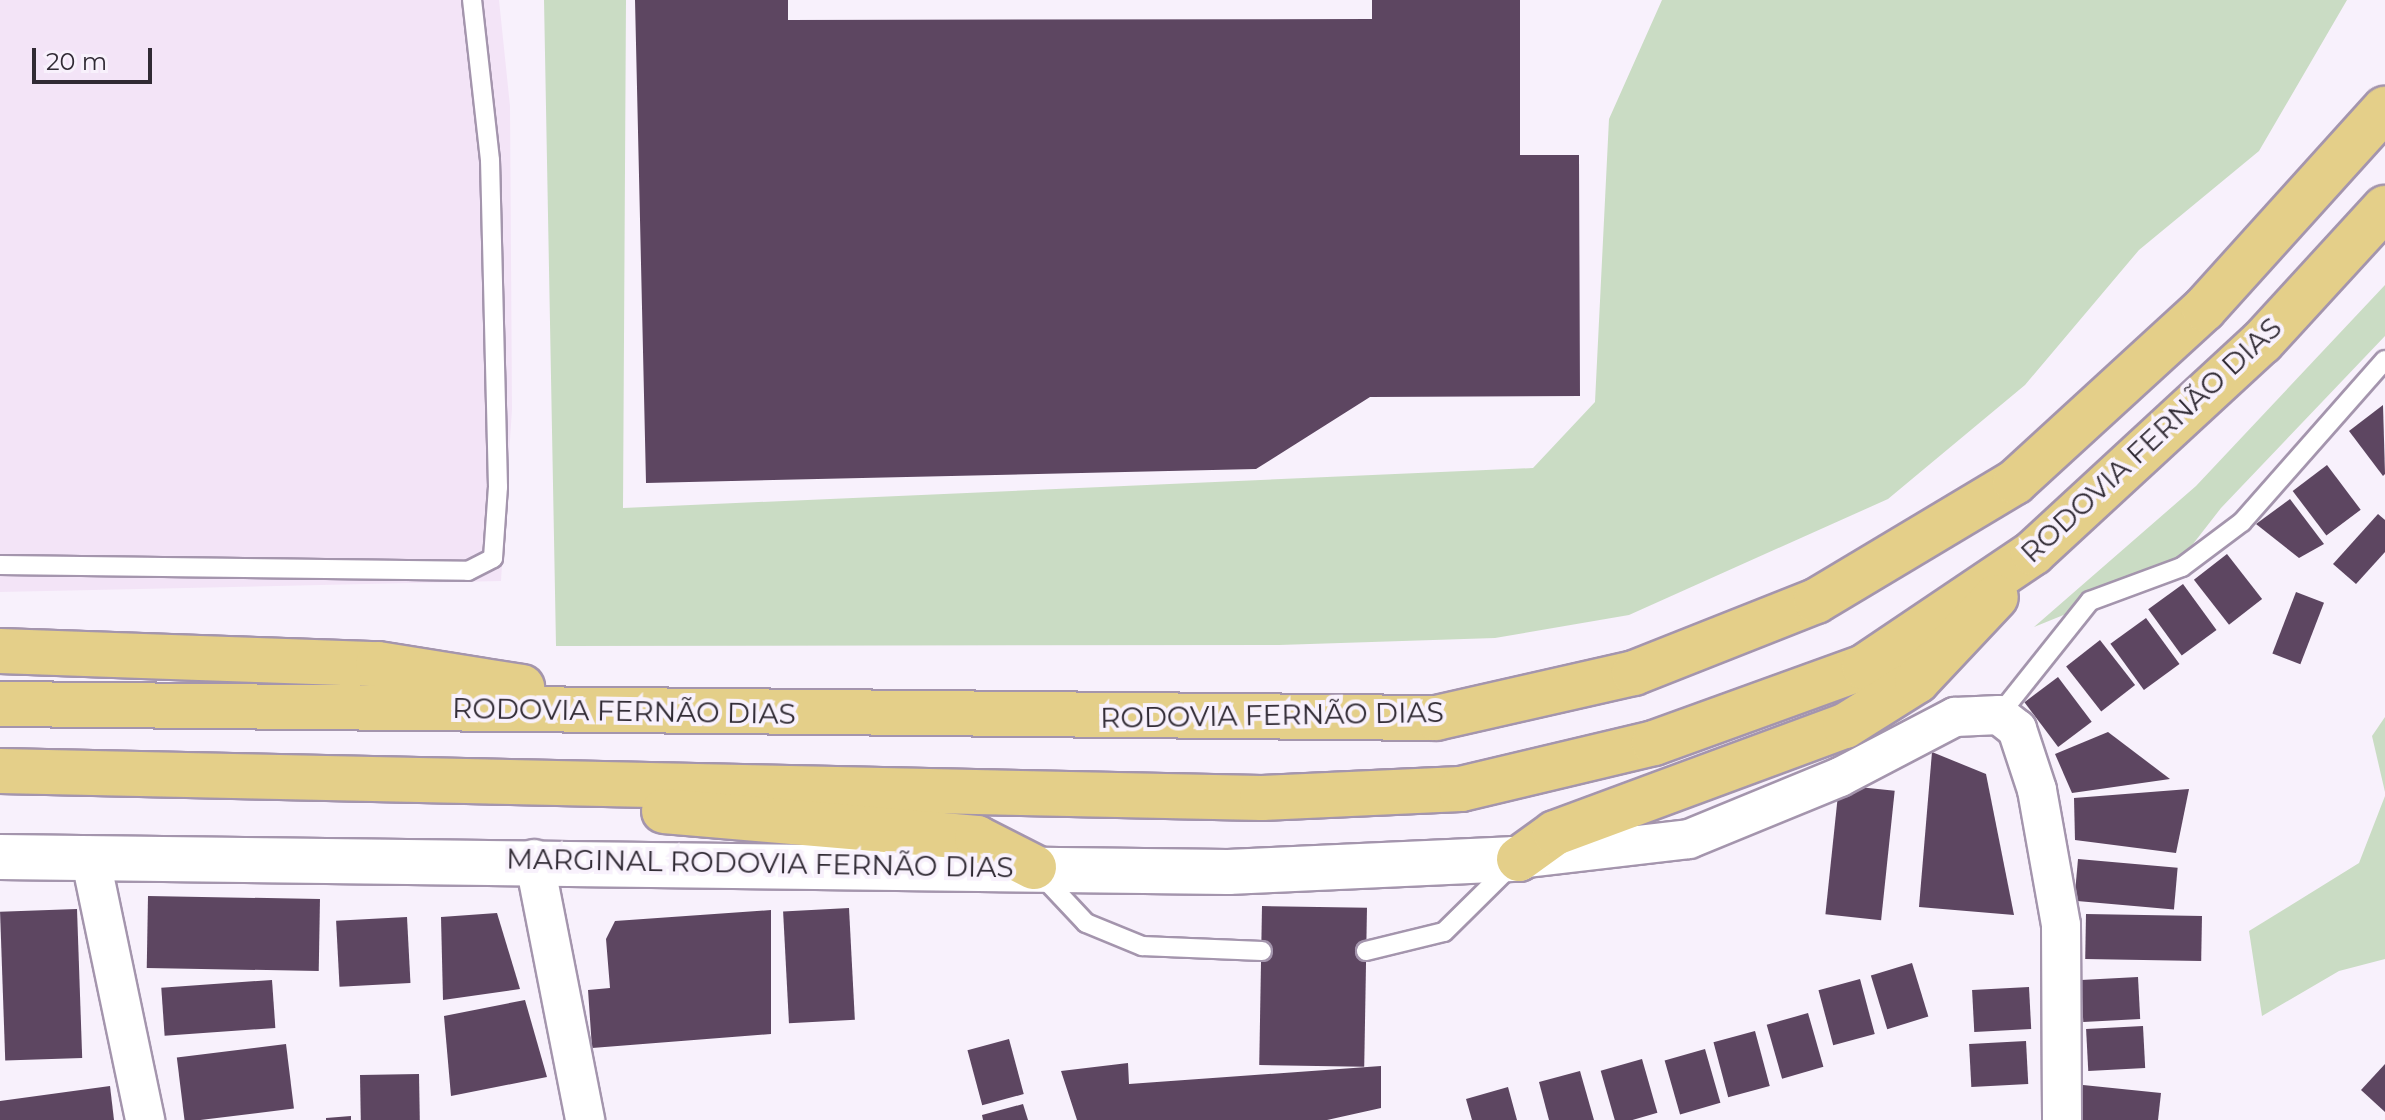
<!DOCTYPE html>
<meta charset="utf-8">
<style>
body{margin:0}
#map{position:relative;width:2385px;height:1120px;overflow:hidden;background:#f8f1fc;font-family:Montserrat,sans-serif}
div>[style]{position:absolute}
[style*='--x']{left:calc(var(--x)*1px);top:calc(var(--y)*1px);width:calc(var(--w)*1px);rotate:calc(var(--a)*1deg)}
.industrial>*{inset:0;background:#f3e4f7}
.green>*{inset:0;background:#cadcc4}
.building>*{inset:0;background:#5d4661;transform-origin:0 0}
.roads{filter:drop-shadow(2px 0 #a495ad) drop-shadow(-2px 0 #a495ad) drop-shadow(0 2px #a495ad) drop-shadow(0 -2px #a495ad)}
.lane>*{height:18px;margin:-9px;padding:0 9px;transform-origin:9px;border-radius:9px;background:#fff}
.street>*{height:38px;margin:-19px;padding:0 19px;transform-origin:19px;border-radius:19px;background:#fff}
.secondary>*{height:44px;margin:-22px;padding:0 22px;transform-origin:22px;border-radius:22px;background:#fff}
.highway>*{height:44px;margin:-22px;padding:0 22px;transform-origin:22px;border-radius:22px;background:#e4cf89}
span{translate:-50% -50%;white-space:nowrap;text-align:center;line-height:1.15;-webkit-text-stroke:8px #f8f1fc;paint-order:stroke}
.street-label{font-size:28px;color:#302a34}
.scale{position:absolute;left:32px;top:48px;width:120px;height:36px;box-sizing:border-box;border:4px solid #302a34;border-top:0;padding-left:10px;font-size:24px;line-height:28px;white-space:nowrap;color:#302a34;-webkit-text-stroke:6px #f8f1fc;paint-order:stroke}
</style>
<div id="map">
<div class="industrial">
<i style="clip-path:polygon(0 0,499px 0,510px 106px,512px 409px,501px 581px,0 592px)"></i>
</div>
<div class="green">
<i style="clip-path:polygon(544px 0,626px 0,623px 508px,1533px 468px,1595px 402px,1609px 119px,1662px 0,2347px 0,2259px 151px,2139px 250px,2025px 385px,1888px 499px,1629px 615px,1495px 638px,1279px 645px,556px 646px)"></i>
<i style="clip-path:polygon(2385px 285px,2385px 336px,2221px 508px,2172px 571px,2034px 627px,2196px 486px)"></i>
<i style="clip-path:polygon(2385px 717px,2385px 792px,2372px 736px)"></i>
<i style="clip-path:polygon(2385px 796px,2385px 959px,2339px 971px,2262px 1016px,2249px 931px,2359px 863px)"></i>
</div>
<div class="building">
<i style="clip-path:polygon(635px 0,788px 0,788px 20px,1372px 19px,1372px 0,1520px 0,1520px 155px,1579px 155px,1580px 396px,1370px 397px,1256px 469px,646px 483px)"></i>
<i style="clip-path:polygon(2383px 405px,2385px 474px,2383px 476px,2349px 431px)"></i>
<i style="left:2327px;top:465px;width:56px;height:43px;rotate:53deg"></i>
<i style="clip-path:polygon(2290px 499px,2324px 544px,2299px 558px,2256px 524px)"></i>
<i style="clip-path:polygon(2378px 514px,2385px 520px,2385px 552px,2356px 584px,2333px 564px)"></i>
<i style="left:2227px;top:554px;width:57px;height:42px;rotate:52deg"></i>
<i style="left:2183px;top:584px;width:57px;height:43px;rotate:54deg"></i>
<i style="left:2296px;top:592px;width:30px;height:66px;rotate:21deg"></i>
<i style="left:2146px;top:618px;width:57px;height:44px;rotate:54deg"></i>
<i style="left:2100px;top:640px;width:57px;height:43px;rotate:52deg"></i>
<i style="left:2058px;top:677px;width:56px;height:42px;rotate:53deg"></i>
<i style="clip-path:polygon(2108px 732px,2170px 779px,2072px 793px,2055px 754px)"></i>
<i style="clip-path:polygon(1932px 752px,1986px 774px,2014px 915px,1919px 907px)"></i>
<i style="left:1839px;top:785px;width:56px;height:130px;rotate:6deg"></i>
<i style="clip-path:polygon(2189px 789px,2176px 853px,2075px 840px,2074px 798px)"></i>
<i style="left:2078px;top:859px;width:100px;height:42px;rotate:5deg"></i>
<i style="left:148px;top:896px;width:172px;height:72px;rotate:1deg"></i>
<i style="left:1262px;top:906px;width:105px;height:159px;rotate:1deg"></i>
<i style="left:849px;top:908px;width:112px;height:66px;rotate:87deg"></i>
<i style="left:77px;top:909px;width:149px;height:77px;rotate:88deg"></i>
<i style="clip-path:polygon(771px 910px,771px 1034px,592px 1048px,588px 990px,610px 988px,606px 939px,615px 921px)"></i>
<i style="clip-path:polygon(497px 913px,520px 989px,443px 1000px,441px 917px)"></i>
<i style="left:2086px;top:914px;width:116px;height:45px;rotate:1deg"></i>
<i style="left:407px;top:917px;width:66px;height:71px;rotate:87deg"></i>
<i style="left:1912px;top:963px;width:56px;height:43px;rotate:73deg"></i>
<i style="left:2138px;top:977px;width:42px;height:57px;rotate:87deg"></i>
<i style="left:1860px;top:979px;width:57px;height:43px;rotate:75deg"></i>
<i style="left:272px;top:980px;width:48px;height:111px;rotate:86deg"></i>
<i style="left:2029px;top:987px;width:42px;height:57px;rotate:87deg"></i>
<i style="clip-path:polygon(525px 1000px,547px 1077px,451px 1096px,444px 1016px)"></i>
<i style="left:1808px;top:1013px;width:56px;height:43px;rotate:74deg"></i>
<i style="left:2143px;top:1026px;width:42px;height:57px;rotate:87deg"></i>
<i style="left:1755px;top:1031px;width:57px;height:43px;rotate:75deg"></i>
<i style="left:1009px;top:1039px;width:57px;height:43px;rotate:75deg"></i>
<i style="left:2026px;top:1041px;width:43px;height:57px;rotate:87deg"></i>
<i style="left:286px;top:1044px;width:65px;height:110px;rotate:83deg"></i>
<i style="left:1705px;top:1049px;width:56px;height:42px;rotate:74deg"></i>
<i style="left:1642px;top:1059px;width:56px;height:43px;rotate:74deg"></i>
<i style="clip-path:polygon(1128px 1063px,1129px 1084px,1381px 1066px,1381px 1108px,1327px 1120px,1077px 1120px,1061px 1071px)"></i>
<i style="clip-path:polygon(2385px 1064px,2385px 1112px,2361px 1090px)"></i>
<i style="clip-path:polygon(1580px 1071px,1594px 1120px,1549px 1120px,1539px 1082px)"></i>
<i style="left:419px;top:1074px;width:46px;height:59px;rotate:89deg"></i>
<i style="clip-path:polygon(2083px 1085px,2161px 1093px,2158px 1120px,2079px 1120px)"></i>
<i style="clip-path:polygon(110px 1086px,114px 1120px,0 1120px,0 1101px)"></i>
<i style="clip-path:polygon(1508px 1087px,1517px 1120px,1472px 1120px,1466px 1099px)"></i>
<i style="clip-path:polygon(1023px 1104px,1028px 1120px,983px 1120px,982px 1115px)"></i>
<i style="clip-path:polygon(351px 1116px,351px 1120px,326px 1120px,326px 1118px)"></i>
</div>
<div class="roads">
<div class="lane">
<i style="--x:0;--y:565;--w:468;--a:0.7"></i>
<i style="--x:468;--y:571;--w:28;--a:-27"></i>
<i style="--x:493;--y:558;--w:71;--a:-86"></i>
<i style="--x:498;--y:487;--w:327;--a:-91.4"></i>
<i style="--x:490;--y:160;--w:161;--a:-96.4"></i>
<i style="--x:1999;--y:715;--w:146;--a:-51.4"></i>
<i style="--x:2090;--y:601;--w:98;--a:-20.3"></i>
<i style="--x:2182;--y:567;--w:75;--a:-36.9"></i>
<i style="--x:2242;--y:522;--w:216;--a:-48.6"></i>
<i style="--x:1041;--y:875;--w:66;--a:46.8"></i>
<i style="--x:1086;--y:923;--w:61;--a:22.3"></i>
<i style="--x:1142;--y:946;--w:120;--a:2.4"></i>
<i style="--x:1366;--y:951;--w:80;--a:-13.7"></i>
<i style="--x:1444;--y:932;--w:93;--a:-44.6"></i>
</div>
<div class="street">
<i style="--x:90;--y:856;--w:270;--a:78.2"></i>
<i style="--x:534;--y:859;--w:266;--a:78.9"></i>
<i style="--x:1519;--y:859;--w:171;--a:-6.7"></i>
<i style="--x:1689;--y:839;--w:163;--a:-22.3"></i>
<i style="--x:1840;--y:777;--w:130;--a:-27.6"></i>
<i style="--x:1955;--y:717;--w:44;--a:-2.6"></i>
<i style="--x:1999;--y:715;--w:23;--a:38"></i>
<i style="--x:2017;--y:729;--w:64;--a:71.8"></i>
<i style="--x:2037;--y:790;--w:137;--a:79.9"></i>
<i style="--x:2061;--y:925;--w:195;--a:89.7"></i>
</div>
<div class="secondary">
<i style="--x:0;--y:857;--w:1228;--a:0.7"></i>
<i style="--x:1228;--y:872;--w:291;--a:-2.6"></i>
</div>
<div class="highway">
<i style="--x:0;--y:651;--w:378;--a:2"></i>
<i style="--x:378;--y:664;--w:146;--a:9.1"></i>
<i style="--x:0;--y:704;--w:1436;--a:0.56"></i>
<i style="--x:1436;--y:718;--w:203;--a:-12.8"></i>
<i style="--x:1634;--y:673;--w:196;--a:-21.6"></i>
<i style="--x:1816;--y:601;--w:232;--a:-30.9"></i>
<i style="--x:2015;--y:482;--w:256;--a:-42.5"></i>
<i style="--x:2204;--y:309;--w:270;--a:-47.9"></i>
<i style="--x:0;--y:771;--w:1262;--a:1.23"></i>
<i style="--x:1262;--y:798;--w:199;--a:-2.6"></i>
<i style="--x:1461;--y:789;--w:198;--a:-13.4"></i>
<i style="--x:1654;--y:743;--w:223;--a:-19.9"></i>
<i style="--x:1864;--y:667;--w:204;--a:-34"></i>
<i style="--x:2033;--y:553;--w:311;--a:-42.7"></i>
<i style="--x:2262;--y:342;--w:182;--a:-47.5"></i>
<i style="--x:664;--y:811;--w:314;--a:4.9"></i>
<i style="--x:977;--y:838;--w:64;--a:27"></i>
<i style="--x:1519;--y:859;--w:44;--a:-35.8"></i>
<i style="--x:1555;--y:833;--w:309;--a:-20.3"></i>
<i style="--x:1845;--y:726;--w:85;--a:-32"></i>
<i style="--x:1917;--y:681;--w:115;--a:-46.8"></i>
</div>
</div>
<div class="street-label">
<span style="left:2151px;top:440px;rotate:-43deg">RODOVIA FERNÃO DIAS</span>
<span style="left:624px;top:711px;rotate:1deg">RODOVIA FERNÃO DIAS</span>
<span style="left:1272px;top:715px;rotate:-1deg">RODOVIA FERNÃO DIAS</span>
<span style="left:760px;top:863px;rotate:1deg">MARGINAL RODOVIA FERNÃO DIAS</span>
</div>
<div class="scale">20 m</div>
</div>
